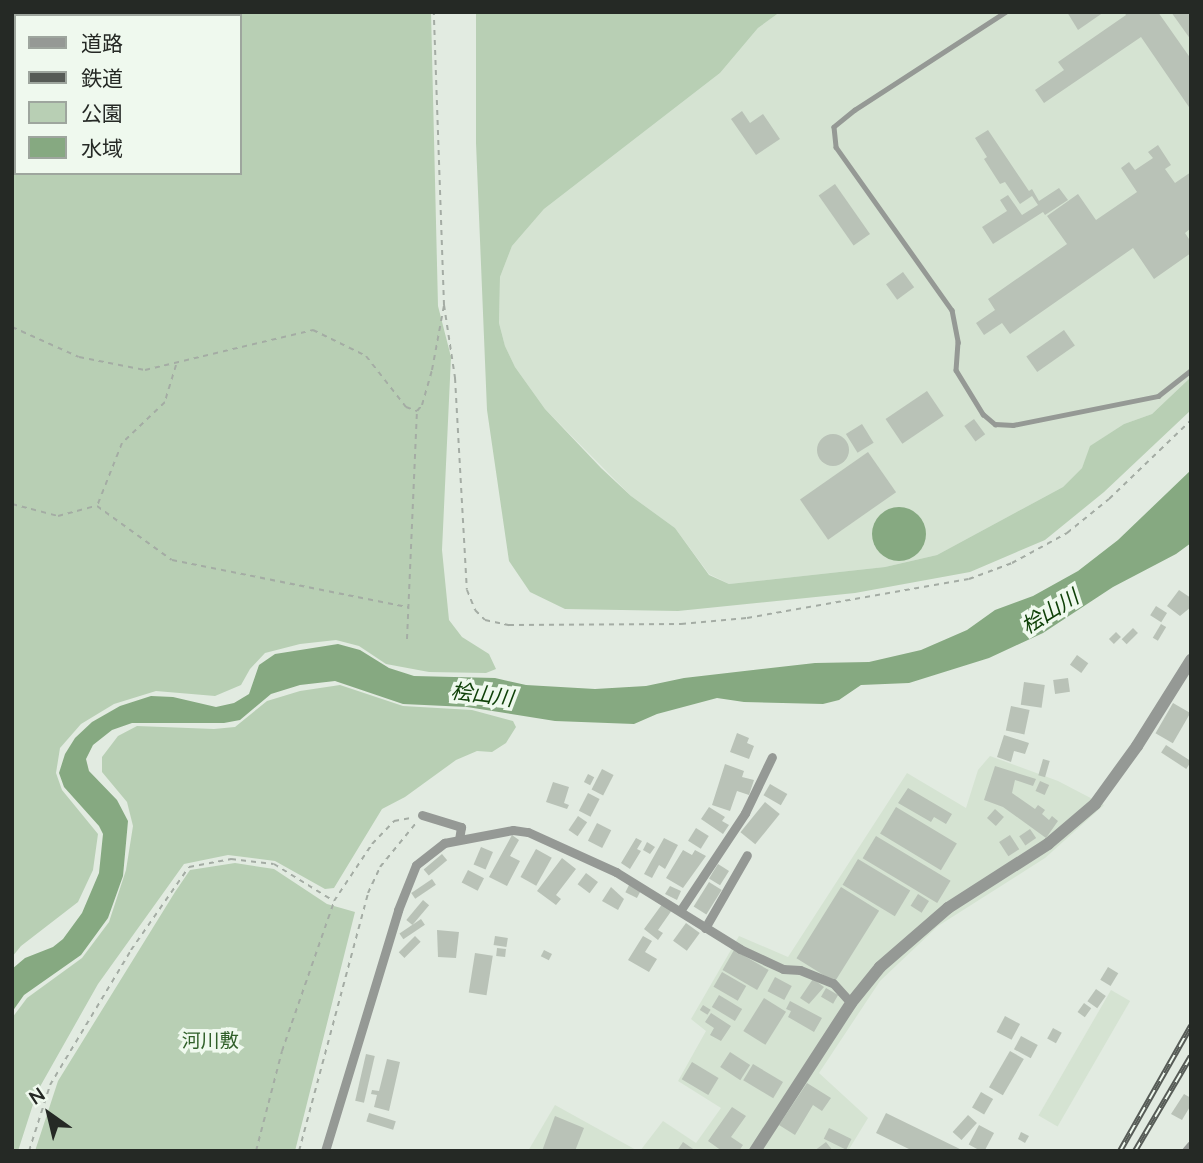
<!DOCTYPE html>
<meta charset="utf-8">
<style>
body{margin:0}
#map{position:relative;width:1203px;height:1163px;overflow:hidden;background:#e2ebe1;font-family:"Nunito Sans","Noto Sans JP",sans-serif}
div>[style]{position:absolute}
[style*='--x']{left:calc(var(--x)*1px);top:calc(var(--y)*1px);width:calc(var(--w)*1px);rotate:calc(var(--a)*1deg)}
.built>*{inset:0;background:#d5e3d2;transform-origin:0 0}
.green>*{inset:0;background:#b8cfb4}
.water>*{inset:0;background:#86a981}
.round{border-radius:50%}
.building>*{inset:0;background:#b9c2b7;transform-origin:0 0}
.path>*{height:2px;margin-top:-1px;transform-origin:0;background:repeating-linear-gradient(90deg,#a4aca4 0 5px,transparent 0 10px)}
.service>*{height:4.5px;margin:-2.25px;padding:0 2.25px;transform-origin:2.25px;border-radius:2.25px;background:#959995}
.minor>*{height:9px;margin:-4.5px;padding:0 4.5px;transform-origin:4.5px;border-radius:4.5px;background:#959995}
.tertiary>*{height:12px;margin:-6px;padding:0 6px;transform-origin:6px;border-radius:6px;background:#959995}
.rail>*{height:6px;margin-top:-3px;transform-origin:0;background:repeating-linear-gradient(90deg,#eff9ee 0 10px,#565b56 0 20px);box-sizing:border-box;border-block:2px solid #565b56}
span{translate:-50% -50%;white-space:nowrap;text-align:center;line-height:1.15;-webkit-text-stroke:7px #eff9ee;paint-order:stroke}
.park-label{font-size:19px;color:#306029}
.water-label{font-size:21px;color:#0f4108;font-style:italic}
.frame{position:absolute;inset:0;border:14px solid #252925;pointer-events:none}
.legend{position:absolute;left:14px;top:14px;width:228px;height:161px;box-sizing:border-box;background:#eff9ee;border:2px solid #9ea69e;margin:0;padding:9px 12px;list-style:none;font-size:21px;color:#252925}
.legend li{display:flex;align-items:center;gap:14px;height:35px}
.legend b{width:35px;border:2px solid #9ea69e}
.north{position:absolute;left:14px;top:1079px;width:70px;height:70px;-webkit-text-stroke:5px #eff9ee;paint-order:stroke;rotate:326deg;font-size:19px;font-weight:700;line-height:28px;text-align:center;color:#252925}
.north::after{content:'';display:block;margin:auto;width:24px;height:32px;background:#252925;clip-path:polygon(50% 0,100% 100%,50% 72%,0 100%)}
</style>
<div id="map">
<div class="built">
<i style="clip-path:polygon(780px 12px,1191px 12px,1191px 377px,1152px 414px,1124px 424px,1091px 446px,1082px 468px,1063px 487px,937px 555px,885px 567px,729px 584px,709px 574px,675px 528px,631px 496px,545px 409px,515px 367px,505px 346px,499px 323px,500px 277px,512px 246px,544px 209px,720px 73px,758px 28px)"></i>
<i style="clip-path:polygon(990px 756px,1058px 781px,1104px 805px,1045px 858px,938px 926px,880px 981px,819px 1073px,868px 1118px,848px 1151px,640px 1151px,663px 1121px,696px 1143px,721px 1108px,678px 1081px,706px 1031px,691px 1019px,739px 936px,788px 957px,907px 773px,966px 808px,978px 770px)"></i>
<i style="left:1111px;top:990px;width:22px;height:145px;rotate:30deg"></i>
<i style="clip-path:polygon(555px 1105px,638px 1151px,528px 1151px)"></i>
</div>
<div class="green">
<i style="clip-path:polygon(evenodd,12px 12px,431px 12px,438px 306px,451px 357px,442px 550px,449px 620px,462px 637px,489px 654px,496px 669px,486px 673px,429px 672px,386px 664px,359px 646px,336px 640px,300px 644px,265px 653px,250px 669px,241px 685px,215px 696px,156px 691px,114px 704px,81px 724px,60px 748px,56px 773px,62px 790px,98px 834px,93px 870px,78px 902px,21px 946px,12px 957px,12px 12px,16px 16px,240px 16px,240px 173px,16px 173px,16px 16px)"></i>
<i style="clip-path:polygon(476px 12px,780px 12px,758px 28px,720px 73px,544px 209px,512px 246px,500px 277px,499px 323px,505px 346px,515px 367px,545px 409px,601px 468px,631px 496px,675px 528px,709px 575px,729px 584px,885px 567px,937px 555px,1063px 487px,1082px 468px,1090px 446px,1124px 424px,1152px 414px,1191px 377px,1191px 410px,1104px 492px,1045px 540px,970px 572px,855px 593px,678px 611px,565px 609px,530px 592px,509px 561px,487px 410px,476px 143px)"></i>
<i style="clip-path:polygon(340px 685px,403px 706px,472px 710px,513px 721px,516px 727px,506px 743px,492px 752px,477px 751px,456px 760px,405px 797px,382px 809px,334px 888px,325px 889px,275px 861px,228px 855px,184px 864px,98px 984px,37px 1092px,18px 1151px,12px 1151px,12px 1018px,27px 998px,82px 958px,109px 922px,126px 870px,133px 826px,127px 802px,102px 772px,102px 757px,118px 736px,137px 726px,214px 729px,235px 727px,267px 701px,300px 691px)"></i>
<i style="clip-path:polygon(235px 863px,274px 869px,327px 904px,355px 912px,295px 1151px,35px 1151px,58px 1081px,175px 892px,190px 870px)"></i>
</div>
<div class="water">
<i style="clip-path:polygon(1191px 470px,1191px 543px,1176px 554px,1113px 587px,1043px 633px,989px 658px,909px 683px,861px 685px,839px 700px,823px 704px,744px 702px,717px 698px,657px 714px,634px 724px,555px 721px,467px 707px,403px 704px,335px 681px,300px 685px,271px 694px,240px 720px,224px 723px,132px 723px,112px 730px,93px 745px,86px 759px,89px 771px,117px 800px,128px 821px,123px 876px,108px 918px,81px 955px,24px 995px,12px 1012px,12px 969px,25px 958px,53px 947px,63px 939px,82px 913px,99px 873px,103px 834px,99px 826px,64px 787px,59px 773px,65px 754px,75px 738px,92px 722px,120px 706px,151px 696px,173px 697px,216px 707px,234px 703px,249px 694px,259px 665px,275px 654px,338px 644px,360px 650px,389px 668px,414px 676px,495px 678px,526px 685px,595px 689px,646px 686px,684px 678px,815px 663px,869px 662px,921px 650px,967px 630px,995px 610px,1033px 596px,1078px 571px,1118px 540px)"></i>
<i class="round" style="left:872px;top:507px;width:54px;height:54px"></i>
</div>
<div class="building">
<i style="clip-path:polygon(1067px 12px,1104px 12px,1078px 30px)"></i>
<i style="clip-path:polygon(1124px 12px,1158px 12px,1191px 59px,1191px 110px,1141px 37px,1044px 103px,1035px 90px,1064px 70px,1058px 62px,1126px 15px)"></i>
<i style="clip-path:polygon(1171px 12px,1191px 12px,1191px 40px)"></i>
<i style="clip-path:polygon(742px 111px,750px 123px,763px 114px,780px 139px,756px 155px,731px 119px)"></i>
<i style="clip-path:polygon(988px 130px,1029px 191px,1032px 189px,1039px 201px,1059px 188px,1068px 200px,1045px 215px,1043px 212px,993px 244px,982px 227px,1007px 211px,1000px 200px,1008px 195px,1022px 215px,1038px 205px,1032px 196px,1020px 204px,1005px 182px,1000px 184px,984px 159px,987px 157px,975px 138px)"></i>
<i style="clip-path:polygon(1158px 145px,1171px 165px,1165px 169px,1175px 183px,1191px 172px,1191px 228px,1185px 233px,1191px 242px,1191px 253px,1154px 279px,1133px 248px,1010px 334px,1002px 323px,984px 335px,976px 323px,995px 310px,988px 299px,1067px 244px,1047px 216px,1078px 194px,1096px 220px,1137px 192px,1121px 168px,1129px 162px,1135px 170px,1153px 158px,1148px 152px)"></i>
<i style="left:835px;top:184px;width:61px;height:20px;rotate:55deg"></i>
<i style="left:903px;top:272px;width:19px;height:21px;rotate:54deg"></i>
<i style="left:1064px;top:330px;width:19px;height:46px;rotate:55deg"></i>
<i style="left:927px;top:391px;width:30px;height:50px;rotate:56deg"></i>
<i style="left:974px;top:419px;width:19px;height:12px;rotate:54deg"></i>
<i style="left:862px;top:424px;width:22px;height:19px;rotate:58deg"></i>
<i class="round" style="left:817px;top:434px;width:32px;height:32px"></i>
<i style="left:868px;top:452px;width:49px;height:83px;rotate:55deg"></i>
<i style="clip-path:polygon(1179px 590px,1191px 598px,1191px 607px,1180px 616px,1167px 606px)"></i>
<i style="left:1156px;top:606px;width:13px;height:11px;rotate:32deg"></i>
<i style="left:1161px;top:624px;width:6px;height:16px;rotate:31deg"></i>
<i style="left:1133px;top:628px;width:7px;height:16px;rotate:45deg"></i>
<i style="left:1116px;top:632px;width:7px;height:10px;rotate:45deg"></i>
<i style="left:1077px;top:655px;width:14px;height:12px;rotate:36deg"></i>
<i style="left:1068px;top:678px;width:14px;height:15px;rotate:82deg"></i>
<i style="left:1024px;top:682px;width:21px;height:23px;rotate:8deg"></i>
<i style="left:1173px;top:703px;width:20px;height:35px;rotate:30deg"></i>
<i style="left:1011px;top:706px;width:19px;height:25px;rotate:12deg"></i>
<i style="clip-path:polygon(737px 733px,749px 738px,747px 743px,754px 746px,749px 759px,730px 752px)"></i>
<i style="clip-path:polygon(1004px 735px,1029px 743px,1025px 754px,1014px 751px,1011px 762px,997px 757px)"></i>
<i style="left:1166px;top:745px;width:30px;height:9px;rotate:33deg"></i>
<i style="left:1043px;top:759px;width:7px;height:17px;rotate:16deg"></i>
<i style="clip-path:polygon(725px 764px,744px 771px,742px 777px,754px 780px,749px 795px,737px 791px,730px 811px,712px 805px)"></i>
<i style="clip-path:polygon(995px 766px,1036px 779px,1033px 786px,1015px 780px,1012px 793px,1035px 809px,1038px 805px,1045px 810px,1042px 814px,1049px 820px,1052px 816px,1058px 821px,1046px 838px,1003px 807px,984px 800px)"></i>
<i style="left:602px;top:769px;width:13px;height:23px;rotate:27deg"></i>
<i style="left:588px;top:774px;width:7px;height:9px;rotate:27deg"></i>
<i style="left:1040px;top:781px;width:10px;height:11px;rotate:24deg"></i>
<i style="clip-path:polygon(553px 782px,569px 787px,564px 803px,569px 805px,567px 809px,546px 802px)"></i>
<i style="left:770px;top:784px;width:20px;height:13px;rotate:30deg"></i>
<i style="clip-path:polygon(908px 788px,952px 814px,946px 824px,934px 817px,931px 822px,898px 803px)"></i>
<i style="left:588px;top:793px;width:13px;height:20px;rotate:27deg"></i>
<i style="left:765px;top:802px;width:19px;height:39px;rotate:39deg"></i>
<i style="clip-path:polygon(709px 807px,725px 817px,722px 821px,729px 825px,723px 834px,701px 819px)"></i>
<i style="left:896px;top:807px;width:71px;height:31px;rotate:31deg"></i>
<i style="left:995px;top:809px;width:12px;height:12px;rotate:42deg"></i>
<i style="left:578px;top:816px;width:11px;height:17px;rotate:34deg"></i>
<i style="left:597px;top:823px;width:16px;height:20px;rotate:27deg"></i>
<i style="left:696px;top:828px;width:15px;height:15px;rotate:32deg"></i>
<i style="left:1030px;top:829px;width:11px;height:13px;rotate:56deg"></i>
<i style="clip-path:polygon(512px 835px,519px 840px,510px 856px,520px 861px,507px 886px,489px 877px)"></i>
<i style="left:1010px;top:835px;width:17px;height:13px;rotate:57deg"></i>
<i style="left:876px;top:836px;width:87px;height:26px;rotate:31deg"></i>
<i style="clip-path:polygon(636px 838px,642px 841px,637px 849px,641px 851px,630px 869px,621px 863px)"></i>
<i style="clip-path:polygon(664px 838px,678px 845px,665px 869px,659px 865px,652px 878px,644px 874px)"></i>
<i style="clip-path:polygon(647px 842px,655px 847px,650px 854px,643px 850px)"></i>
<i style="left:481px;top:847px;width:13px;height:19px;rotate:23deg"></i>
<i style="left:536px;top:849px;width:18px;height:32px;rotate:29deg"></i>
<i style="clip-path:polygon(683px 850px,692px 855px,695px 850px,706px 856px,683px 888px,666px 878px)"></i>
<i style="left:442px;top:854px;width:8px;height:24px;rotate:50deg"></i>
<i style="clip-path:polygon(562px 858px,576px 869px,556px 895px,561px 899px,556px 905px,537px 891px)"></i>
<i style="left:858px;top:859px;width:61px;height:30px;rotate:31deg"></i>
<i style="left:718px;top:864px;width:13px;height:17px;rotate:32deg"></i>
<i style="left:468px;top:870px;width:18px;height:14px;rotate:27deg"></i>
<i style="left:586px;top:873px;width:15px;height:14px;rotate:37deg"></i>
<i style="left:432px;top:879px;width:7px;height:25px;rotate:56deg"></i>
<i style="left:709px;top:882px;width:15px;height:29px;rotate:32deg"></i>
<i style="left:629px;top:885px;width:13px;height:8px;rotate:27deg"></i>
<i style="clip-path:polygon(670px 886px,681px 891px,677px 900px,665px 894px)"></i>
<i style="clip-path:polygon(611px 887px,624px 899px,618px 910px,602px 901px)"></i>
<i style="left:841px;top:887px;width:45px;height:84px;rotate:32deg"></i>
<i style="left:918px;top:894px;width:13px;height:14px;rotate:32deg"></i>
<i style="left:423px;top:900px;width:8px;height:26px;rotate:40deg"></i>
<i style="clip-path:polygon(663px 903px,672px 910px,658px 930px,663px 933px,658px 940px,644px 929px)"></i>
<i style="left:421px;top:919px;width:7px;height:26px;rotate:56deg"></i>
<i style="left:686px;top:923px;width:17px;height:22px;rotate:36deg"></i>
<i style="clip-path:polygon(437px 930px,459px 932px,456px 958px,438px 957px)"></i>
<i style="left:415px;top:936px;width:8px;height:23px;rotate:45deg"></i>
<i style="left:495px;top:936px;width:13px;height:9px;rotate:9deg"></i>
<i style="clip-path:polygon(643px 936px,652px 941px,645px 952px,657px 959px,649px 972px,628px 960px)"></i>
<i style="left:497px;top:948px;width:9px;height:8px;rotate:6deg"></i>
<i style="left:544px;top:950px;width:9px;height:7px;rotate:27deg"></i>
<i style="left:734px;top:950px;width:40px;height:23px;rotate:30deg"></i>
<i style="left:475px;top:953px;width:18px;height:40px;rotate:9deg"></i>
<i style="left:1108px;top:967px;width:12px;height:15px;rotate:31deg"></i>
<i style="left:722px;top:972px;width:28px;height:17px;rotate:30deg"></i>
<i style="left:775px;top:977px;width:19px;height:16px;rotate:28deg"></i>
<i style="clip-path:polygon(813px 979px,824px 987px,809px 1004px,800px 998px)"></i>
<i style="left:826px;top:988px;width:14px;height:10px;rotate:30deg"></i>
<i style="left:1096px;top:989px;width:12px;height:15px;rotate:35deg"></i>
<i style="left:719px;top:995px;width:27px;height:14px;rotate:31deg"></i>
<i style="left:764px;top:998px;width:26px;height:39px;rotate:32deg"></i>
<i style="clip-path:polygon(790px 1001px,822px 1018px,814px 1032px,788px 1017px,791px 1011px,786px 1009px)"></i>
<i style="left:1084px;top:1003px;width:9px;height:11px;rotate:36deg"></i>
<i style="left:703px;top:1005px;width:9px;height:6px;rotate:32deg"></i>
<i style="clip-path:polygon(711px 1013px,731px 1026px,721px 1041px,710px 1035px,714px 1028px,705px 1022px)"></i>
<i style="left:1005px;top:1016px;width:17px;height:18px;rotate:28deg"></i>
<i style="left:1053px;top:1028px;width:10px;height:12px;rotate:29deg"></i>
<i style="left:1021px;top:1036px;width:19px;height:15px;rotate:28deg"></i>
<i style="left:1010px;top:1051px;width:16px;height:42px;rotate:30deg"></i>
<i style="left:730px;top:1052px;width:24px;height:18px;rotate:33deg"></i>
<i style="left:366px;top:1054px;width:9px;height:48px;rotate:13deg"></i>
<i style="clip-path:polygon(387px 1059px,400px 1062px,389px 1111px,374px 1107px,377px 1095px,371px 1094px,372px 1090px,379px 1091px)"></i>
<i style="left:692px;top:1062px;width:31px;height:20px;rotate:31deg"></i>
<i style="left:753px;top:1064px;width:35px;height:19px;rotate:31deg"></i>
<i style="clip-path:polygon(807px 1083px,831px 1098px,822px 1111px,813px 1105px,795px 1135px,779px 1125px)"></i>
<i style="left:981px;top:1092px;width:14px;height:18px;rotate:30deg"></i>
<i style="clip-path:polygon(1184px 1094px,1191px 1098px,1191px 1105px,1182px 1120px,1171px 1114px)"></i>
<i style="clip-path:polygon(732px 1107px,746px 1116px,731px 1137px,743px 1145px,739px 1151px,722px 1151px,708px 1141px)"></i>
<i style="left:369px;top:1113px;width:28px;height:9px;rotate:17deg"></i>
<i style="clip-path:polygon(886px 1113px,964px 1151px,913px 1151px,876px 1133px)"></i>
<i style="left:968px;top:1115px;width:12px;height:23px;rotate:42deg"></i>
<i style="clip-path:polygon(555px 1116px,584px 1128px,575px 1151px,542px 1151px)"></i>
<i style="left:979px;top:1125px;width:17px;height:22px;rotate:28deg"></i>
<i style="left:829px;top:1128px;width:25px;height:12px;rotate:26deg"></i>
<i style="clip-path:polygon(1021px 1132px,1029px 1136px,1025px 1143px,1018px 1139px)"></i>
<i style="clip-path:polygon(683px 1142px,696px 1151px,677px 1151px)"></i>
<i style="clip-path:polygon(826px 1142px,833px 1151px,814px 1151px)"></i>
</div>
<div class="path">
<i style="--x:444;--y:305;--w:74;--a:81.4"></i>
<i style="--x:455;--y:378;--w:212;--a:86.8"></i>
<i style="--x:467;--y:590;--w:22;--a:68"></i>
<i style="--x:475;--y:610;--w:14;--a:45"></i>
<i style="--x:485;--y:620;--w:25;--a:12"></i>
<i style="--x:509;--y:625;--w:172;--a:-0.3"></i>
<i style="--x:681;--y:624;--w:66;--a:-5.2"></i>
<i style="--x:747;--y:618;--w:225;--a:-10"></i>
<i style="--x:969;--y:579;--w:46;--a:-20.4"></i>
<i style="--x:1012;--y:563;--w:63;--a:-28.6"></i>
<i style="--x:1067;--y:533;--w:54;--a:-39"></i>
<i style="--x:1109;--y:499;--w:114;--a:-43.9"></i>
<i style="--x:12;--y:327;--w:73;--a:24.1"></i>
<i style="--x:79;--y:357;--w:67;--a:11.1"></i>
<i style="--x:145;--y:370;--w:173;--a:-13.4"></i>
<i style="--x:313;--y:330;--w:59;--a:26.1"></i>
<i style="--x:366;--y:356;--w:65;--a:51.9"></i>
<i style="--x:406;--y:407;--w:12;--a:20"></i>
<i style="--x:417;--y:411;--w:8;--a:-50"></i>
<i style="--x:422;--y:405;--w:36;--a:-74"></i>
<i style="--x:432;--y:370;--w:66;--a:-79.5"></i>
<i style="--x:444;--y:305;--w:293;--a:-92"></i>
<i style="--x:176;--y:365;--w:39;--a:107"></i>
<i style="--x:165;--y:402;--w:59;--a:136.4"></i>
<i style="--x:122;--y:443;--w:68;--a:111.6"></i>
<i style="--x:97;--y:506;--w:92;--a:35.8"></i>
<i style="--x:172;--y:560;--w:241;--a:11.3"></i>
<i style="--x:12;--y:504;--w:48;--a:14.6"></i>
<i style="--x:58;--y:516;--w:39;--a:-15"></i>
<i style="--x:407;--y:639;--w:227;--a:-87.5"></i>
<i style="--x:29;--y:1151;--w:69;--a:-72.3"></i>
<i style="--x:50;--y:1085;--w:157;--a:-59"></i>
<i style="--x:131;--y:950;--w:101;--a:-55.1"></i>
<i style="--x:189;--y:867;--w:43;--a:-10.8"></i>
<i style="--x:231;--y:859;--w:43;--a:6.6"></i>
<i style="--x:274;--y:864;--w:70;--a:31.7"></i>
<i style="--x:334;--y:901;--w:69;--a:-56.3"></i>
<i style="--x:372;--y:844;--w:32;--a:-46"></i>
<i style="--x:394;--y:821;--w:17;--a:-10"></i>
<i style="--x:256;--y:1151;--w:103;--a:-75.4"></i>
<i style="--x:282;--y:1051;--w:158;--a:-70.8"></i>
<i style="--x:299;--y:1151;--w:267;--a:-75"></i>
<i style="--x:368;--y:893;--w:29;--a:-65"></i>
<i style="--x:380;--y:867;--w:57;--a:-50.7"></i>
</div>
<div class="service">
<i style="--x:1006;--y:12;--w:180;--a:147"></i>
<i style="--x:855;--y:110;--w:27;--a:141"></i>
<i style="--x:834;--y:127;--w:20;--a:84"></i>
<i style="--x:836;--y:147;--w:200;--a:54.6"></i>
<i style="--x:952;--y:310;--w:33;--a:79"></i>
<i style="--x:958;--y:342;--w:28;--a:94"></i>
<i style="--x:956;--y:370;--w:52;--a:58.5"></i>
<i style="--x:983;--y:414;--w:16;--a:40"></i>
<i style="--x:995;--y:424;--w:18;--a:3"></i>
<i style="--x:1013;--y:425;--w:148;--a:-11.3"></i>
<i style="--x:1158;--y:396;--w:42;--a:-38.2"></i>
</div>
<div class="minor">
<i style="--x:422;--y:815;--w:41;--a:17.1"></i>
<i style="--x:461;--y:827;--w:12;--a:99"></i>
<i style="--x:680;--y:911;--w:118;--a:-56.4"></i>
<i style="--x:745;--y:813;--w:62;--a:-64.3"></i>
<i style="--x:705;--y:928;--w:84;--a:-60.1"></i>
<i style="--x:325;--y:1151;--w:252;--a:-73.1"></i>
<i style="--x:398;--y:910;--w:48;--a:-68.2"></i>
<i style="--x:416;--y:865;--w:36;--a:-38"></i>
<i style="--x:444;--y:843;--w:70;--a:-10.7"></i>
<i style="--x:513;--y:830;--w:15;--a:8"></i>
<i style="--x:528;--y:832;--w:97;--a:24.4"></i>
<i style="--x:616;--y:872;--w:146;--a:31.8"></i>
<i style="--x:740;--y:949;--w:47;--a:24.9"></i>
<i style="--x:783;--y:969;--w:17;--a:3"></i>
<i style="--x:800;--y:970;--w:35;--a:22"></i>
<i style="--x:833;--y:983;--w:27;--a:48"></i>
<i style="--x:1186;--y:1151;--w:8;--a:-50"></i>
</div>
<div class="tertiary">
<i style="--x:755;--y:1151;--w:176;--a:-57"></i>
<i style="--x:851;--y:1003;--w:46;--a:-51.1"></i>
<i style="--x:880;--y:967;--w:90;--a:-40.9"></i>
<i style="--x:948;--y:908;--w:119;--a:-32.6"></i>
<i style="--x:1048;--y:844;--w:62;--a:-40.4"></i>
<i style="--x:1095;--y:804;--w:72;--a:-54.1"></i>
<i style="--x:1137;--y:746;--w:102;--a:-57.9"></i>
</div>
<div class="rail">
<i style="--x:1120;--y:1151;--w:144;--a:-60.4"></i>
<i style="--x:1135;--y:1151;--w:110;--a:-59.5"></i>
</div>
<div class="park-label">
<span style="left:210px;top:1042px">河川敷</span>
</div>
<div class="water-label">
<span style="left:1050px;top:612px;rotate:-32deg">桧山川</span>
<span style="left:482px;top:695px;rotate:7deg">桧山川</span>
</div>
<div class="frame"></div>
<ul class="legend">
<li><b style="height:9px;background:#959995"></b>道路</li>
<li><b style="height:9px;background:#565b56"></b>鉄道</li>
<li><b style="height:19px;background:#b8cfb4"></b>公園</li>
<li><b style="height:19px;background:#86a981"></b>水域</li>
</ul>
<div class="north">N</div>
</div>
